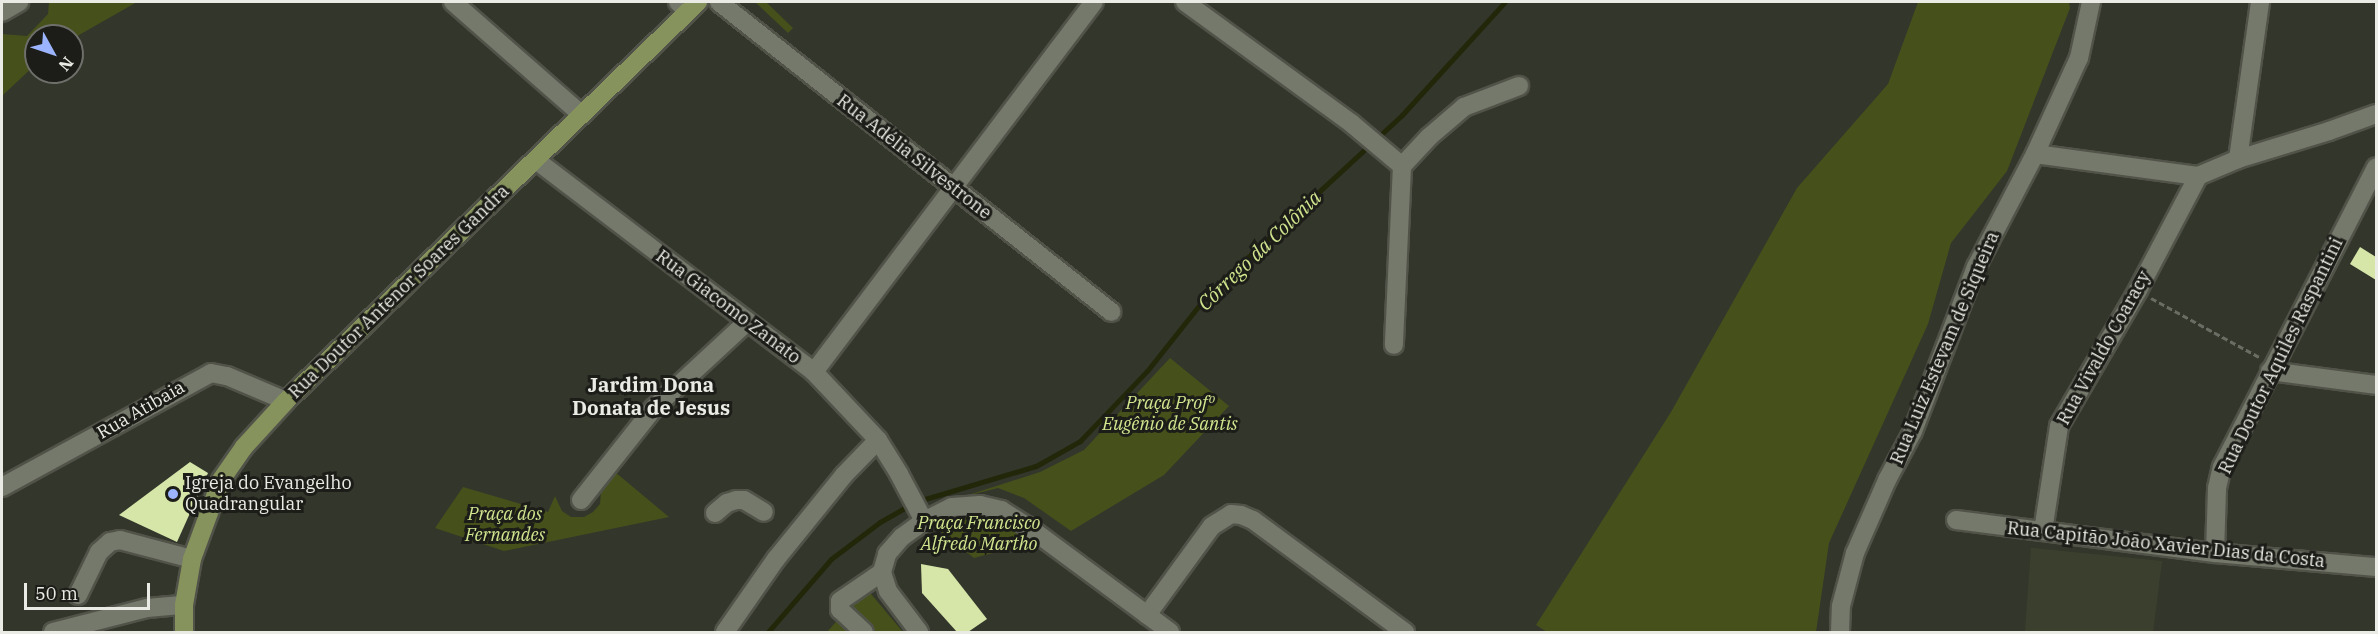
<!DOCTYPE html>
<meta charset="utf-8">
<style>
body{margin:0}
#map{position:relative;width:2378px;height:634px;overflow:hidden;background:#33362b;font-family:"IBM Plex Serif",serif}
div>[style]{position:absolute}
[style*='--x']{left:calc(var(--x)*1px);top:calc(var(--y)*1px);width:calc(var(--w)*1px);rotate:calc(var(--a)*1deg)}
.built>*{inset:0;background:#3b402e}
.green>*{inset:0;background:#45501b}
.stream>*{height:5px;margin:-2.5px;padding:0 2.5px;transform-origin:2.5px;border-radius:2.5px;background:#212708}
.building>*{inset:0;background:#d6e6a8}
.path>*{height:3px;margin-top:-1.5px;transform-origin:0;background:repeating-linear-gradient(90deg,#6a6d63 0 6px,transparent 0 9px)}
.roads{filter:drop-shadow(2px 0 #515349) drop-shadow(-2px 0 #515349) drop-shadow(0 2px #515349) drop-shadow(0 -2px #515349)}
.minor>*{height:18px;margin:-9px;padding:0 9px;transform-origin:9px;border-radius:9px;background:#75796c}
.major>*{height:18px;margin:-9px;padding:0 9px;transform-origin:9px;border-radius:9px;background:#86935c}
.dots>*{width:16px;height:16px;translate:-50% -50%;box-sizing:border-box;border:3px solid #1c1d18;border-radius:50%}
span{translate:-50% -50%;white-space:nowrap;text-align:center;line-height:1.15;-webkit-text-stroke:6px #1c1d18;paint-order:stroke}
.street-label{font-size:18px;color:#e9ebe4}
.park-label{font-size:18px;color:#d1e68f;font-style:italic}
.poi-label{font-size:18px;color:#e9ebe4}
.left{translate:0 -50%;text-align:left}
.water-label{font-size:20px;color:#d0e58e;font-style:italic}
.neighbourhood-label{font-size:20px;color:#e9ebe4;font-weight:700}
.frame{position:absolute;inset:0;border:3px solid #e9ebe4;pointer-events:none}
.north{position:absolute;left:24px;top:24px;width:60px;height:60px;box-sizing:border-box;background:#1c1d18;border:2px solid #6e6f6a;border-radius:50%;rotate:130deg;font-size:16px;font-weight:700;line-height:24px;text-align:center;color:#e9ebe4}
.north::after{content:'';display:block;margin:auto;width:21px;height:27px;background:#9cb4fd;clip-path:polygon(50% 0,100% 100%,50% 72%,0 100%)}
.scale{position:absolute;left:24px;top:583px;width:126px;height:27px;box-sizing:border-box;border:3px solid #e9ebe4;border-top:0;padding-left:8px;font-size:18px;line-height:21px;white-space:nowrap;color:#e9ebe4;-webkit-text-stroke:4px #1c1d18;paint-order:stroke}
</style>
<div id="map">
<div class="built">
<i style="clip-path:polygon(2031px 548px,2162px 561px,2153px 632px,2025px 632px)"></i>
</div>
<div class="green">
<i style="clip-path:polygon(49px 2px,137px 2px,72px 39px,72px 36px,36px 36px,36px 64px,2px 96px,2px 34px,27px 36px,48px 14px)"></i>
<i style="clip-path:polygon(755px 2px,766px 2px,793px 28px,788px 33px)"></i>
<i style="clip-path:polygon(1918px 2px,2069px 2px,2070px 8px,2007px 171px,1951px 243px,1928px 324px,1829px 543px,1816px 632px,1547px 632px,1536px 625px,1671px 412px,1797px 188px,1888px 84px)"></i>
<i style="clip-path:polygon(1170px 358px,1229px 406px,1164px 475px,1071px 531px,1024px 498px,998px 488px,962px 497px,1040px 472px,1084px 450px)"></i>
<i style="clip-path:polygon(615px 472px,669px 517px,504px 551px,435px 528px,463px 487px,548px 512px,555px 496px,562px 511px,571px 517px,584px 517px,593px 512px,600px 504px,601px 492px)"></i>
<i style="clip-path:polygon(972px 512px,997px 516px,1030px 543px,974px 558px,932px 525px,947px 516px)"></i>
<i style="clip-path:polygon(866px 588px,903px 632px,827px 632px)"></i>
</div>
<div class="stream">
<i style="--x:768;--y:632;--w:96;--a:-49.2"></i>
<i style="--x:831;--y:559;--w:61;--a:-37.1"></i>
<i style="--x:880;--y:522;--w:40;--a:-29.7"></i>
<i style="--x:915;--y:502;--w:126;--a:-16.6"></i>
<i style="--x:1036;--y:466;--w:51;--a:-29.6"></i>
<i style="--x:1080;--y:441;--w:97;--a:-46.3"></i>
<i style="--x:1147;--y:371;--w:98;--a:-51.6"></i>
<i style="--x:1208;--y:294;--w:264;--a:-42.7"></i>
<i style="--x:1402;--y:115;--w:153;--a:-47.7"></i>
</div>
<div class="building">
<i style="clip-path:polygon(2360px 247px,2376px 257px,2376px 280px,2350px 264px)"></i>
<i style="clip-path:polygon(190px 462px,208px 473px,177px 542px,119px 515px)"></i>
<i style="clip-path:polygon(921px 564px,948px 569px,987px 619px,968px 632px,957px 632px,922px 593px)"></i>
</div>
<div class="path">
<i style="--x:2151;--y:298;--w:125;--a:28.6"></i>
</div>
<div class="roads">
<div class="minor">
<i style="--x:453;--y:2;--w:170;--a:41.2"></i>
<i style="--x:678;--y:2;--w:13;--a:42"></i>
<i style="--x:719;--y:2;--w:500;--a:38.3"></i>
<i style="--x:1185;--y:2;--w:205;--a:36.1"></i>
<i style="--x:1351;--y:123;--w:67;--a:40.1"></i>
<i style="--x:1402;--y:166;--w:179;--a:92.6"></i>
<i style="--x:2;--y:12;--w:20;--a:-30"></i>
<i style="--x:2035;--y:154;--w:164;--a:7.7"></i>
<i style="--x:2198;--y:176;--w:43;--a:-23"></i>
<i style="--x:2238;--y:159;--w:95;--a:-17.1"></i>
<i style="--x:2329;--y:131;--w:50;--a:-19.9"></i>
<i style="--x:2238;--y:159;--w:159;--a:-82"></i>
<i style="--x:536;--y:160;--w:350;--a:37.3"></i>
<i style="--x:814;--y:372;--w:93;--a:46.7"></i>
<i style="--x:878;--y:440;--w:40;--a:58"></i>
<i style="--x:899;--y:474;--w:53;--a:62"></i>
<i style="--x:1402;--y:166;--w:40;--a:-47"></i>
<i style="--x:1429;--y:137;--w:46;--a:-40.6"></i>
<i style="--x:1464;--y:107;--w:59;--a:-20.9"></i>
<i style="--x:2270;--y:371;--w:107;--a:7.5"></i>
<i style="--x:814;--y:372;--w:464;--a:-52.9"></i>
<i style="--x:2;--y:487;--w:238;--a:-28.6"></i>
<i style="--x:211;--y:373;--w:16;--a:11"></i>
<i style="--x:227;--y:376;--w:64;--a:23"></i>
<i style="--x:581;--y:500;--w:117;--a:-51.6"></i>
<i style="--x:654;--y:408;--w:127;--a:-42.8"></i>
<i style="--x:715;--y:513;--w:16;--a:-40"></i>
<i style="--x:727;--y:503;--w:9;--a:-18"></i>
<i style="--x:736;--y:500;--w:8;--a:0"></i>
<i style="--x:744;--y:500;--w:23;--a:31"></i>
<i style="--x:1956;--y:520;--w:261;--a:7.3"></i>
<i style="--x:2215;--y:553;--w:162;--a:5"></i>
<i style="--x:2043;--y:531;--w:106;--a:-81.3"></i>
<i style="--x:2059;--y:426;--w:157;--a:-59.8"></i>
<i style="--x:2138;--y:290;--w:129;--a:-62.2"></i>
<i style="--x:2215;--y:553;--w:65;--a:-88.2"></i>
<i style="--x:2217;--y:488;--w:22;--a:-77"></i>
<i style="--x:2222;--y:467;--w:337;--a:-62.8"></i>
<i style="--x:78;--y:595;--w:48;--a:-64"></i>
<i style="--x:99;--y:552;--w:15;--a:-42"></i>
<i style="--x:110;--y:542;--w:10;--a:-11"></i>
<i style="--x:120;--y:540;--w:74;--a:14.8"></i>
<i style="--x:1147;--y:615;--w:110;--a:-53.9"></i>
<i style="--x:1212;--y:526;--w:22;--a:-32"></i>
<i style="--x:1231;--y:514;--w:10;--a:6"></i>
<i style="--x:1241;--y:515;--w:13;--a:23"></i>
<i style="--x:1253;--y:520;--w:189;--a:36.4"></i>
<i style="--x:53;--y:632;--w:97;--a:-14.3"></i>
<i style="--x:147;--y:608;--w:37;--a:-5"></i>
<i style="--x:725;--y:632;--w:89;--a:-55.1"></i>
<i style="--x:776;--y:559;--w:108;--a:-51"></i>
<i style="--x:844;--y:475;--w:49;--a:-45.8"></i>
<i style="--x:864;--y:632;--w:33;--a:-137"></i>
<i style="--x:840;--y:610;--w:9;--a:-90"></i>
<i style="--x:840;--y:601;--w:51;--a:-34.6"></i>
<i style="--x:919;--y:632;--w:51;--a:-127.1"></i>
<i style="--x:888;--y:591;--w:20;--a:-108"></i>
<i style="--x:882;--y:572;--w:19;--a:-74"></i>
<i style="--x:887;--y:554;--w:23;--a:-49"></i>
<i style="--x:902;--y:537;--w:27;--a:-36"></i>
<i style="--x:924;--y:521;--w:31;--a:-27"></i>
<i style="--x:952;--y:507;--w:28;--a:-4"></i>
<i style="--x:980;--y:505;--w:22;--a:13"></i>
<i style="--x:1001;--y:510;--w:31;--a:32"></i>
<i style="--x:1027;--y:526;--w:178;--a:36.5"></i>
<i style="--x:1840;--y:632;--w:26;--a:-88"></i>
<i style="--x:1841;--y:606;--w:55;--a:-75.2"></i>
<i style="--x:1855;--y:553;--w:80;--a:-66.3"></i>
<i style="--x:1887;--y:480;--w:55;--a:-62"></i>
<i style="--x:1913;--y:431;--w:176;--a:-69"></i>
<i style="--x:1976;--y:267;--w:127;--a:-62.4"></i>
<i style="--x:2035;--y:154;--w:106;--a:-65.4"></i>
<i style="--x:2079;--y:58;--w:57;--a:-77.9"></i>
</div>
<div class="major">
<i style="--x:184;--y:632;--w:27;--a:-90"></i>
<i style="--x:184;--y:605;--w:47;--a:-80.1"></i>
<i style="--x:192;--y:559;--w:84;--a:-69.8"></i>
<i style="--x:221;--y:480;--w:40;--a:-55.1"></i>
<i style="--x:244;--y:447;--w:62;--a:-47.6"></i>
<i style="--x:286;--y:401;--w:574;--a:-44.08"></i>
</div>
</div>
<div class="dots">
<i style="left:173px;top:494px;background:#9cb4fd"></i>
</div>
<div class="street-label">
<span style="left:914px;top:157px;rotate:38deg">Rua Adélia Silvestrone</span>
<span style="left:399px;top:292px;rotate:-44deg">Rua Doutor Antenor Soares Gandra</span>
<span style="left:728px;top:307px;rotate:37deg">Rua Giacomo Zanato</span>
<span style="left:1945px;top:348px;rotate:-67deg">Rua Luiz Estevam de Siqueira</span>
<span style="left:2104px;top:348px;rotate:-61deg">Rua Vivaldo Coaracy</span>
<span style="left:2281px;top:356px;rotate:-64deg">Rua Doutor Aquiles Raspantini</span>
<span style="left:141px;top:410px;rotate:-30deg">Rua Atibaia</span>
<span style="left:2166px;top:545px;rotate:6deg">Rua Capitão João Xavier Dias da Costa</span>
</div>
<div class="park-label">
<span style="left:1170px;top:414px">Praça Profº<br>Eugênio de Santis</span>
<span style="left:505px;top:525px">Praça dos<br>Fernandes</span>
<span style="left:979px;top:534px">Praça Francisco<br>Alfredo Martho</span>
</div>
<div class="poi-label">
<span class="left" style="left:185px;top:494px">Igreja do Evangelho<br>Quadrangular</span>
</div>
<div class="water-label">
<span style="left:1259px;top:250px;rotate:-44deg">Córrego da Colônia</span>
</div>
<div class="neighbourhood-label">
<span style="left:651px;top:396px">Jardim Dona<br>Donata de Jesus</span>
</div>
<div class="frame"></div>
<div class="north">N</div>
<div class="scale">50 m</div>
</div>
